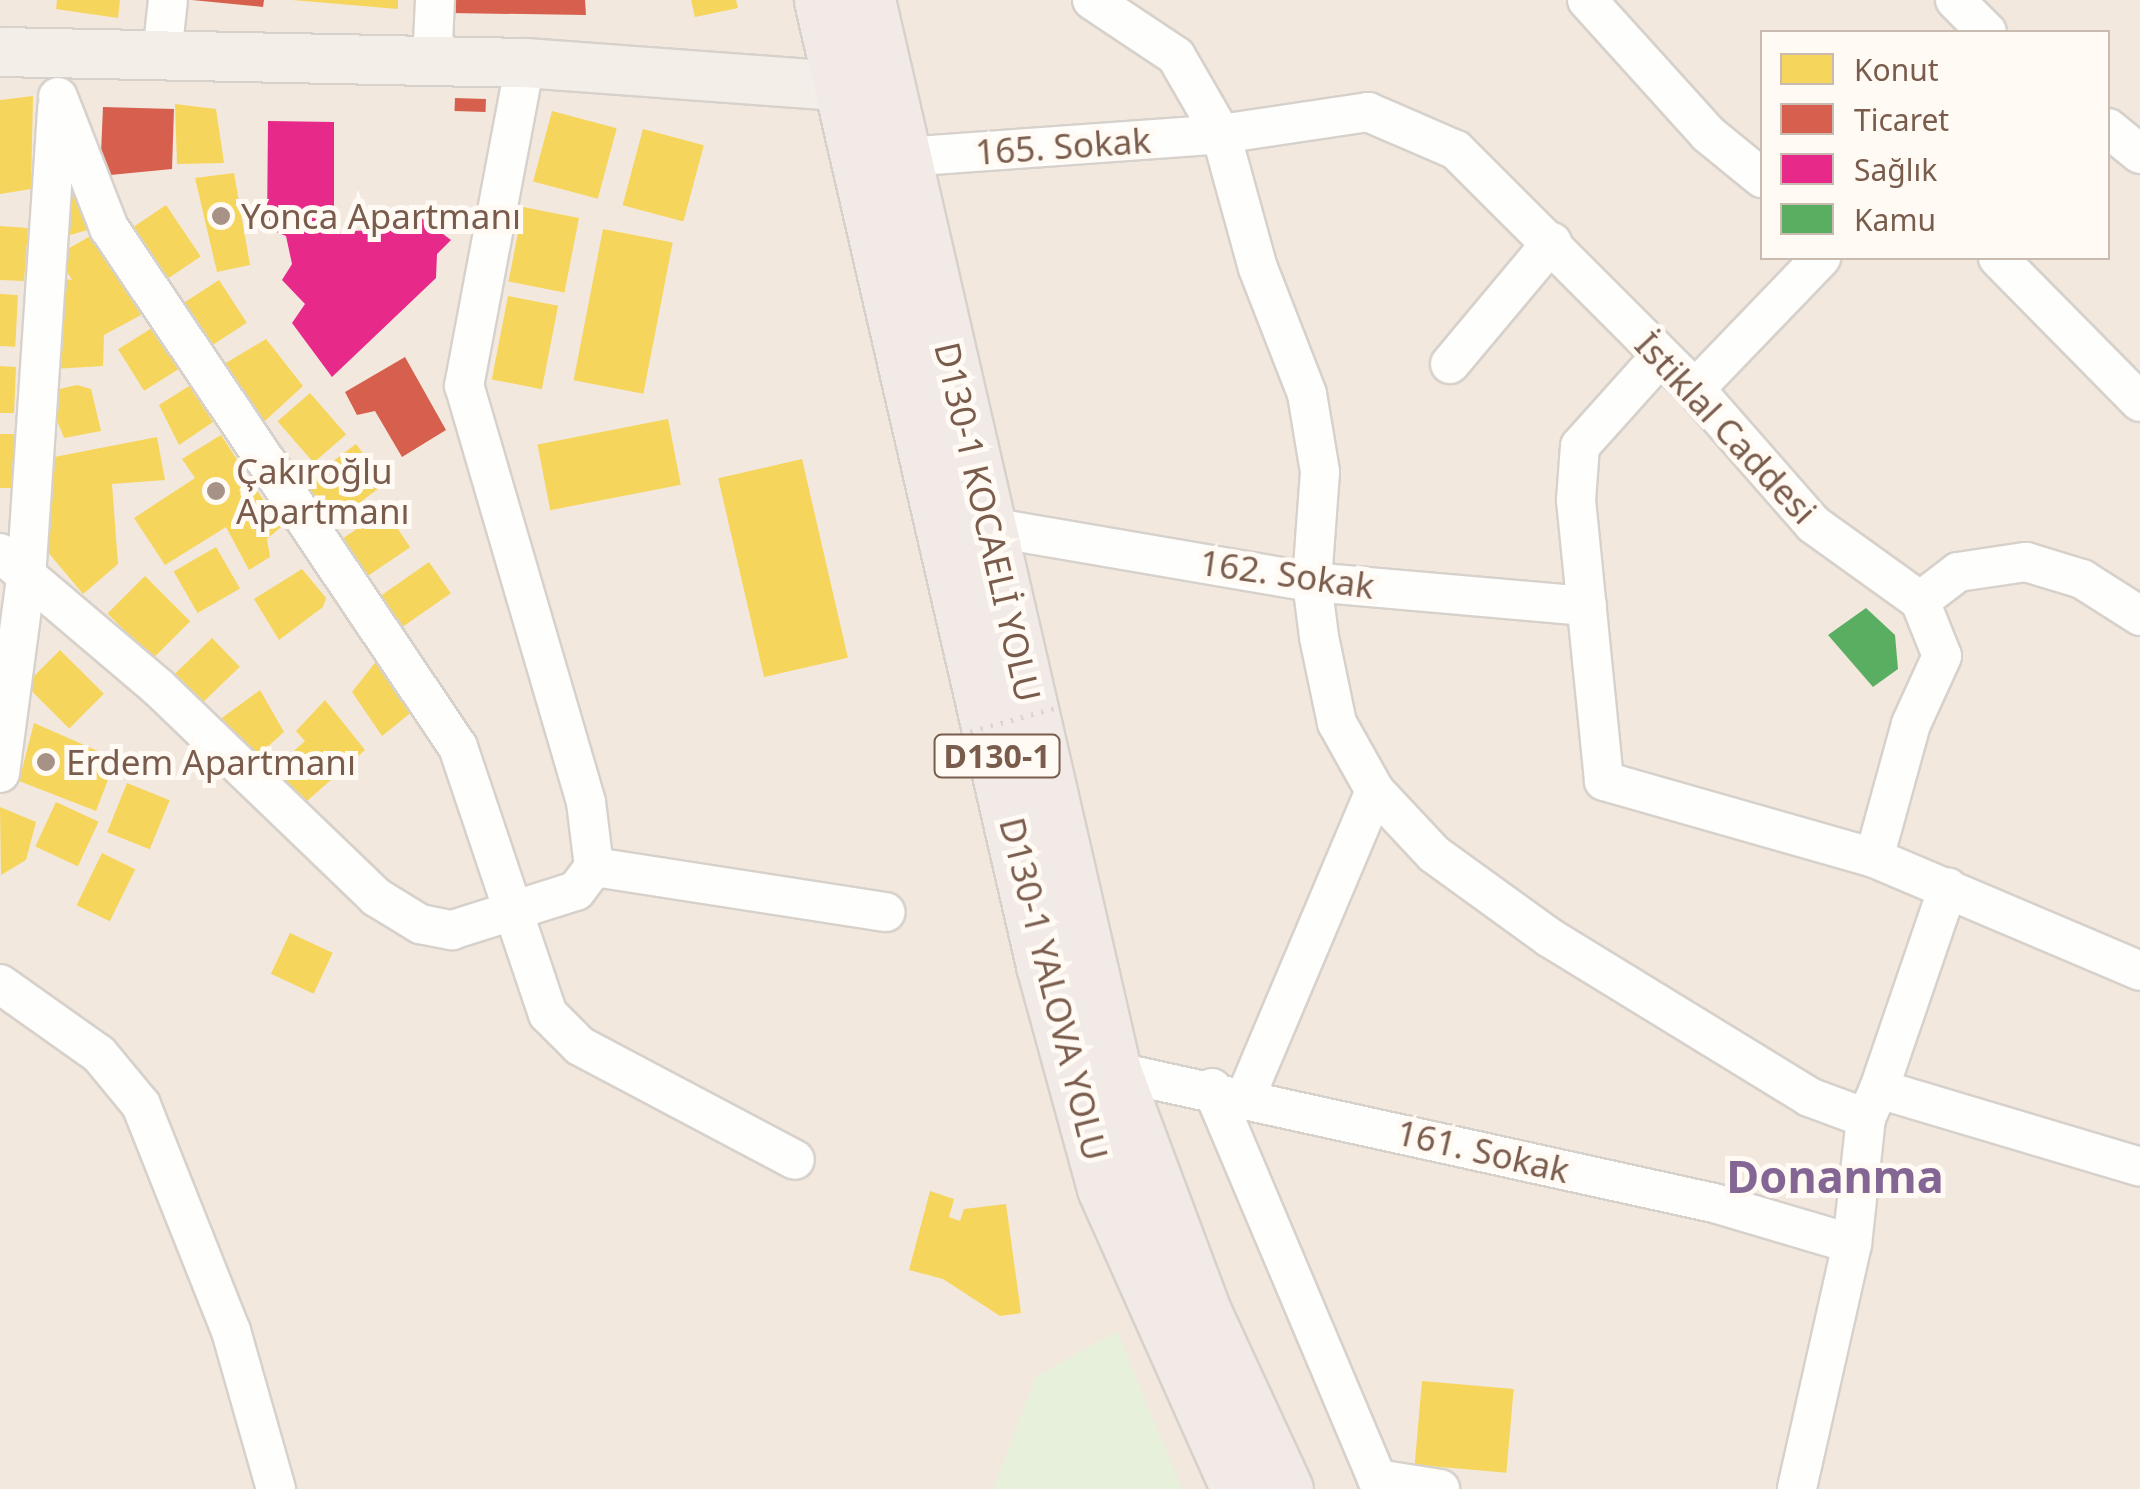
<!DOCTYPE html>
<meta charset="utf-8">
<style>
body{margin:0}
#map{position:relative;width:2140px;height:1489px;overflow:hidden;background:#f9f5f0;font-family:"Noto Sans",sans-serif}
div>[style]{position:absolute}
[style*='--x']{left:calc(var(--x)*1px);top:calc(var(--y)*1px);width:calc(var(--w)*1px);rotate:calc(var(--a)*1deg)}
.residential>*{inset:0;background:#f2e8de}
.green>*{inset:0;background:#e7f0db}
.homes>*{inset:0;background:#f6d55c;transform-origin:0 0}
.shops>*{inset:0;background:#d6604d;transform-origin:0 0}
.health>*{inset:0;background:#e7298a}
.public>*{inset:0;background:#5aae61}
.roads{filter:drop-shadow(2px 0 #d7d1cb) drop-shadow(-2px 0 #d7d1cb) drop-shadow(0 2px #d7d1cb) drop-shadow(0 -2px #d7d1cb)}
.minor>*{height:38px;margin:-19px;padding:0 19px;transform-origin:19px;border-radius:19px;background:#fefefd}
.major>*{height:48px;margin:-24px;padding:0 24px;transform-origin:24px;border-radius:24px;background:#f3eee8}
.highway>*{height:55px;margin:-27.5px;padding:0 27.5px;transform-origin:27.5px;border-radius:27.5px;background:#f2eae7}
.path-bridge>*{height:5px;margin-top:-2.5px;transform-origin:0;background:repeating-linear-gradient(90deg,#dcd5d0 0 2.5px,transparent 0 10.5px)}
.dots>*{width:28px;height:28px;translate:-50% -50%;box-sizing:border-box;border:5px solid #fffaf3;border-radius:50%}
span{translate:-50% -50%;white-space:nowrap;text-align:center;line-height:1.15;-webkit-text-stroke:10px #fffaf3;paint-order:stroke}
.shield-label span{padding:2px 8px;background:#fffaf3;border:2px solid;border-radius:8px;-webkit-text-stroke-width:0}
.shield-label{font-size:32px;color:#7a5c4d;font-weight:700}
.street-label{font-size:35px;color:#7a5c4d}
.poi-label{font-size:35px;color:#7a5c4d}
.left{translate:0 -50%;text-align:left}
.district-label{font-size:45px;color:#846695;font-weight:700}
.legend{position:absolute;left:1760px;top:30px;width:350px;height:230px;box-sizing:border-box;background:#fffaf3;border:2px solid #cabbb1;margin:0;padding:12px 18px;list-style:none;font-size:30px;color:#7a5c4d}
.legend li{display:flex;align-items:center;gap:20px;height:50px}
.legend b{width:50px;border:2px solid #cabbb1}
</style>
<div id="map">
<div class="residential">
<i style="clip-path:polygon(evenodd,0 0,2140px 0,2140px 1489px,0 1489px,0 0,1762px 32px,2108px 32px,2108px 258px,1762px 258px,1762px 32px)"></i>
</div>
<div class="green">
<i style="clip-path:polygon(1117px 1331px,1182px 1489px,993px 1489px,1036px 1377px)"></i>
</div>
<div class="homes">
<i style="clip-path:polygon(57px 0,120px 0,118px 18px,56px 9px)"></i>
<i style="clip-path:polygon(292px 0,398px 0,398px 9px)"></i>
<i style="clip-path:polygon(691px 0,736px 0,738px 8px,695px 17px)"></i>
<i style="clip-path:polygon(33px 96px,31px 189px,0 194px,0 100px)"></i>
<i style="clip-path:polygon(175px 104px,216px 109px,224px 163px,177px 164px)"></i>
<i style="left:552px;top:111px;width:67px;height:73px;rotate:15deg"></i>
<i style="left:643px;top:129px;width:63px;height:79px;rotate:15deg"></i>
<i style="clip-path:polygon(234px 173px,250px 265px,217px 272px,195px 178px)"></i>
<i style="clip-path:polygon(74px 186px,91px 229px,56px 239px,54px 192px)"></i>
<i style="left:166px;top:205px;width:62px;height:46px;rotate:56deg"></i>
<i style="left:523px;top:207px;width:57px;height:76px;rotate:11deg"></i>
<i style="clip-path:polygon(0 226px,28px 228px,24px 281px,0 280px)"></i>
<i style="left:603px;top:229px;width:71px;height:154px;rotate:11deg"></i>
<i style="clip-path:polygon(94px 234px,141px 315px,104px 335px,103px 366px,53px 369px,56px 278px,72px 280px,57px 255px)"></i>
<i style="left:219px;top:280px;width:51px;height:49px;rotate:57deg"></i>
<i style="left:0;top:294px;width:18px;height:52px;rotate:3deg"></i>
<i style="left:508px;top:296px;width:51px;height:85px;rotate:11deg"></i>
<i style="left:152px;top:328px;width:49px;height:40px;rotate:58deg"></i>
<i style="clip-path:polygon(266px 339px,303px 386px,255px 430px,214px 370px)"></i>
<i style="clip-path:polygon(0 366px,16px 367px,14px 413px,0 413px)"></i>
<i style="clip-path:polygon(77px 385px,91px 389px,101px 431px,64px 438px,51px 405px,55px 390px)"></i>
<i style="clip-path:polygon(189px 386px,213px 422px,179px 445px,159px 405px)"></i>
<i style="left:310px;top:393px;width:55px;height:43px;rotate:49deg"></i>
<i style="left:668px;top:419px;width:67px;height:133px;rotate:79deg"></i>
<i style="left:0;top:434px;width:14px;height:54px"></i>
<i style="clip-path:polygon(221px 435px,281px 527px,267px 539px,270px 557px,249px 570px,226px 527px,165px 565px,134px 518px,195px 478px,182px 459px)"></i>
<i style="clip-path:polygon(157px 437px,165px 480px,112px 484px,118px 564px,83px 594px,47px 551px,44px 459px)"></i>
<i style="left:356px;top:444px;width:49px;height:75px;rotate:53deg"></i>
<i style="left:802px;top:459px;width:204px;height:86px;rotate:77deg"></i>
<i style="left:385px;top:510px;width:45px;height:65px;rotate:56deg"></i>
<i style="left:216px;top:547px;width:48px;height:49px;rotate:60deg"></i>
<i style="left:429px;top:562px;width:38px;height:60px;rotate:55deg"></i>
<i style="clip-path:polygon(302px 569px,326px 598px,323px 607px,279px 640px,254px 599px)"></i>
<i style="left:145px;top:576px;width:64px;height:53px;rotate:45deg"></i>
<i style="left:212px;top:638px;width:40px;height:54px;rotate:46deg"></i>
<i style="left:60px;top:650px;width:62px;height:49px;rotate:45deg"></i>
<i style="clip-path:polygon(378px 659px,413px 711px,382px 736px,352px 692px)"></i>
<i style="clip-path:polygon(260px 690px,284px 732px,254px 759px,219px 720px)"></i>
<i style="clip-path:polygon(325px 700px,365px 750px,299px 808px,268px 774px,305px 741px,296px 731px)"></i>
<i style="clip-path:polygon(34px 723px,116px 759px,96px 811px,19px 781px)"></i>
<i style="left:127px;top:783px;width:46px;height:53px;rotate:22deg"></i>
<i style="left:56px;top:802px;width:47px;height:49px;rotate:25deg"></i>
<i style="clip-path:polygon(0 807px,36px 822px,26px 860px,1px 875px)"></i>
<i style="left:102px;top:853px;width:37px;height:58px;rotate:26deg"></i>
<i style="left:290px;top:933px;width:47px;height:45px;rotate:25deg"></i>
<i style="clip-path:polygon(930px 1191px,954px 1199px,949px 1217px,960px 1221px,964px 1209px,1006px 1204px,1021px 1313px,1000px 1316px,943px 1279px,909px 1270px)"></i>
<i style="left:1422px;top:1381px;width:92px;height:84px;rotate:5deg"></i>
</div>
<div class="shops">
<i style="clip-path:polygon(192px 0,264px 0,263px 7px)"></i>
<i style="clip-path:polygon(451px 0,585px 0,586px 15px,450px 13px)"></i>
<i style="left:455px;top:98px;width:31px;height:13px;rotate:2deg"></i>
<i style="clip-path:polygon(103px 107px,174px 109px,172px 169px,100px 176px)"></i>
<i style="clip-path:polygon(405px 357px,446px 430px,402px 457px,375px 411px,357px 415px,345px 392px)"></i>
</div>
<div class="health">
<i style="clip-path:polygon(268px 121px,334px 122px,334px 232px,372px 230px,415px 213px,451px 240px,437px 254px,436px 278px,332px 377px,292px 323px,305px 304px,282px 280px,292px 264px,286px 236px,267px 228px)"></i>
</div>
<div class="public">
<i style="clip-path:polygon(1866px 608px,1895px 635px,1898px 669px,1873px 687px,1828px 635px)"></i>
</div>
<div class="roads">
<div class="minor">
<i style="--x:1092;--y:0;--w:101;--a:33.7"></i>
<i style="--x:1176;--y:56;--w:90;--a:60"></i>
<i style="--x:1221;--y:134;--w:139;--a:74.6"></i>
<i style="--x:1258;--y:268;--w:135;--a:68.7"></i>
<i style="--x:1307;--y:394;--w:79;--a:80.5"></i>
<i style="--x:1320;--y:472;--w:110;--a:94.2"></i>
<i style="--x:1312;--y:582;--w:55;--a:82.7"></i>
<i style="--x:1319;--y:637;--w:88;--a:78.2"></i>
<i style="--x:1337;--y:723;--w:78;--a:60.8"></i>
<i style="--x:1375;--y:791;--w:86;--a:46.9"></i>
<i style="--x:1434;--y:854;--w:143;--a:35.9"></i>
<i style="--x:1550;--y:938;--w:304;--a:31.5"></i>
<i style="--x:1809;--y:1097;--w:61;--a:20.2"></i>
<i style="--x:1866;--y:1118;--w:127;--a:96.3"></i>
<i style="--x:1852;--y:1244;--w:251;--a:102.7"></i>
<i style="--x:1587;--y:0;--w:181;--a:47.9"></i>
<i style="--x:1708;--y:134;--w:70;--a:39.2"></i>
<i style="--x:1955;--y:0;--w:45;--a:45"></i>
<i style="--x:162;--y:55;--w:55;--a:-83.8"></i>
<i style="--x:432;--y:62;--w:62;--a:-87.2"></i>
<i style="--x:58;--y:97;--w:141;--a:68.7"></i>
<i style="--x:109;--y:228;--w:625;--a:56.08"></i>
<i style="--x:458;--y:747;--w:282;--a:71.4"></i>
<i style="--x:548;--y:1014;--w:45;--a:45"></i>
<i style="--x:580;--y:1046;--w:243;--a:27.9"></i>
<i style="--x:2108;--y:128;--w:41;--a:39.1"></i>
<i style="--x:904;--y:157;--w:318;--a:-4.1"></i>
<i style="--x:1221;--y:134;--w:149;--a:-8.5"></i>
<i style="--x:1368;--y:112;--w:96;--a:23.4"></i>
<i style="--x:1456;--y:150;--w:338;--a:45"></i>
<i style="--x:1695;--y:389;--w:179;--a:48.8"></i>
<i style="--x:1813;--y:524;--w:132;--a:35.7"></i>
<i style="--x:1920;--y:601;--w:59;--a:68.2"></i>
<i style="--x:1942;--y:656;--w:75;--a:114.5"></i>
<i style="--x:1911;--y:724;--w:139;--a:105.4"></i>
<i style="--x:1874;--y:858;--w:289;--a:23"></i>
<i style="--x:1998;--y:258;--w:202;--a:45.4"></i>
<i style="--x:1659;--y:358;--w:118;--a:131.9"></i>
<i style="--x:1580;--y:446;--w:54;--a:94.2"></i>
<i style="--x:1576;--y:500;--w:282;--a:84.3"></i>
<i style="--x:1604;--y:781;--w:281;--a:15.9"></i>
<i style="--x:1450;--y:364;--w:159;--a:-50.1"></i>
<i style="--x:1695;--y:389;--w:182;--a:-46.1"></i>
<i style="--x:989;--y:527;--w:328;--a:9.7"></i>
<i style="--x:1312;--y:582;--w:276;--a:5"></i>
<i style="--x:0;--y:553;--w:209;--a:40.3"></i>
<i style="--x:159;--y:688;--w:301;--a:43.9"></i>
<i style="--x:376;--y:897;--w:52;--a:31.5"></i>
<i style="--x:420;--y:924;--w:33;--a:11"></i>
<i style="--x:452;--y:930;--w:130;--a:-17.5"></i>
<i style="--x:576;--y:891;--w:30;--a:-53"></i>
<i style="--x:594;--y:867;--w:65;--a:-97"></i>
<i style="--x:586;--y:802;--w:434;--a:-106.3"></i>
<i style="--x:464;--y:386;--w:329;--a:-79.3"></i>
<i style="--x:1920;--y:601;--w:48;--a:-37.3"></i>
<i style="--x:1958;--y:572;--w:69;--a:-8.4"></i>
<i style="--x:2026;--y:562;--w:59;--a:16.9"></i>
<i style="--x:2082;--y:579;--w:69;--a:32.5"></i>
<i style="--x:0;--y:773;--w:197;--a:-82.4"></i>
<i style="--x:26;--y:578;--w:471;--a:-86.2"></i>
<i style="--x:594;--y:867;--w:295;--a:8.8"></i>
<i style="--x:0;--y:984;--w:121;--a:35.3"></i>
<i style="--x:99;--y:1054;--w:66;--a:50.5"></i>
<i style="--x:141;--y:1105;--w:243;--a:68.3"></i>
<i style="--x:231;--y:1331;--w:164;--a:74.1"></i>
<i style="--x:1113;--y:1071;--w:615;--a:12.39"></i>
<i style="--x:1714;--y:1203;--w:144;--a:16.5"></i>
<i style="--x:1212;--y:1088;--w:424;--a:67.1"></i>
<i style="--x:1377;--y:1479;--w:64;--a:9"></i>
<i style="--x:1879;--y:1089;--w:213;--a:-71.1"></i>
<i style="--x:1246;--y:1096;--w:331;--a:-67.1"></i>
<i style="--x:1866;--y:1118;--w:32;--a:-66"></i>
<i style="--x:1879;--y:1089;--w:272;--a:16.6"></i>
</div>
<div class="major">
<i style="--x:0;--y:52;--w:525;--a:1.2"></i>
<i style="--x:525;--y:63;--w:351;--a:4.2"></i>
</div>
<div class="highway">
<i style="--x:822;--y:0;--w:990;--a:77.04"></i>
<i style="--x:1044;--y:965;--w:231;--a:74.7"></i>
<i style="--x:1105;--y:1188;--w:329;--a:66"></i>
<i style="--x:867;--y:0;--w:1099;--a:77.06"></i>
<i style="--x:1113;--y:1071;--w:259;--a:69.5"></i>
<i style="--x:1204;--y:1314;--w:193;--a:65.2"></i>
</div>
</div>
<div class="path-bridge">
<i style="--x:950;--y:737;--w:112;--a:-15.5"></i>
</div>
<div class="dots">
<i style="left:221px;top:216px;background:#a69286"></i>
<i style="left:216px;top:491px;background:#a69286"></i>
<i style="left:46px;top:762px;background:#a69286"></i>
</div>
<div class="shield-label">
<span style="left:997px;top:756px">D130-1</span>
</div>
<div class="street-label">
<span style="left:1063px;top:146px;rotate:-4deg">165. Sokak</span>
<span style="left:1726px;top:428px;rotate:47deg">İstiklal Caddesi</span>
<span style="left:988px;top:522px;rotate:77deg">D130-1 KOCAELİ YOLU</span>
<span style="left:1287px;top:574px;rotate:8deg">162. Sokak</span>
<span style="left:1054px;top:989px;rotate:76deg">D130-1 YALOVA YOLU</span>
<span style="left:1483px;top:1151px;rotate:13deg">161. Sokak</span>
</div>
<div class="poi-label">
<span class="left" style="left:241px;top:216px">Yonca Apartmanı</span>
<span class="left" style="left:236px;top:491px">Çakıroğlu<br>Apartmanı</span>
<span class="left" style="left:66px;top:762px">Erdem Apartmanı</span>
</div>
<div class="district-label">
<span style="left:1835px;top:1176px">Donanma</span>
</div>
<ul class="legend">
<li><b style="height:28px;background:#f6d55c"></b>Konut</li>
<li><b style="height:28px;background:#d6604d"></b>Ticaret</li>
<li><b style="height:28px;background:#e7298a"></b>Sağlık</li>
<li><b style="height:28px;background:#5aae61"></b>Kamu</li>
</ul>
</div>
